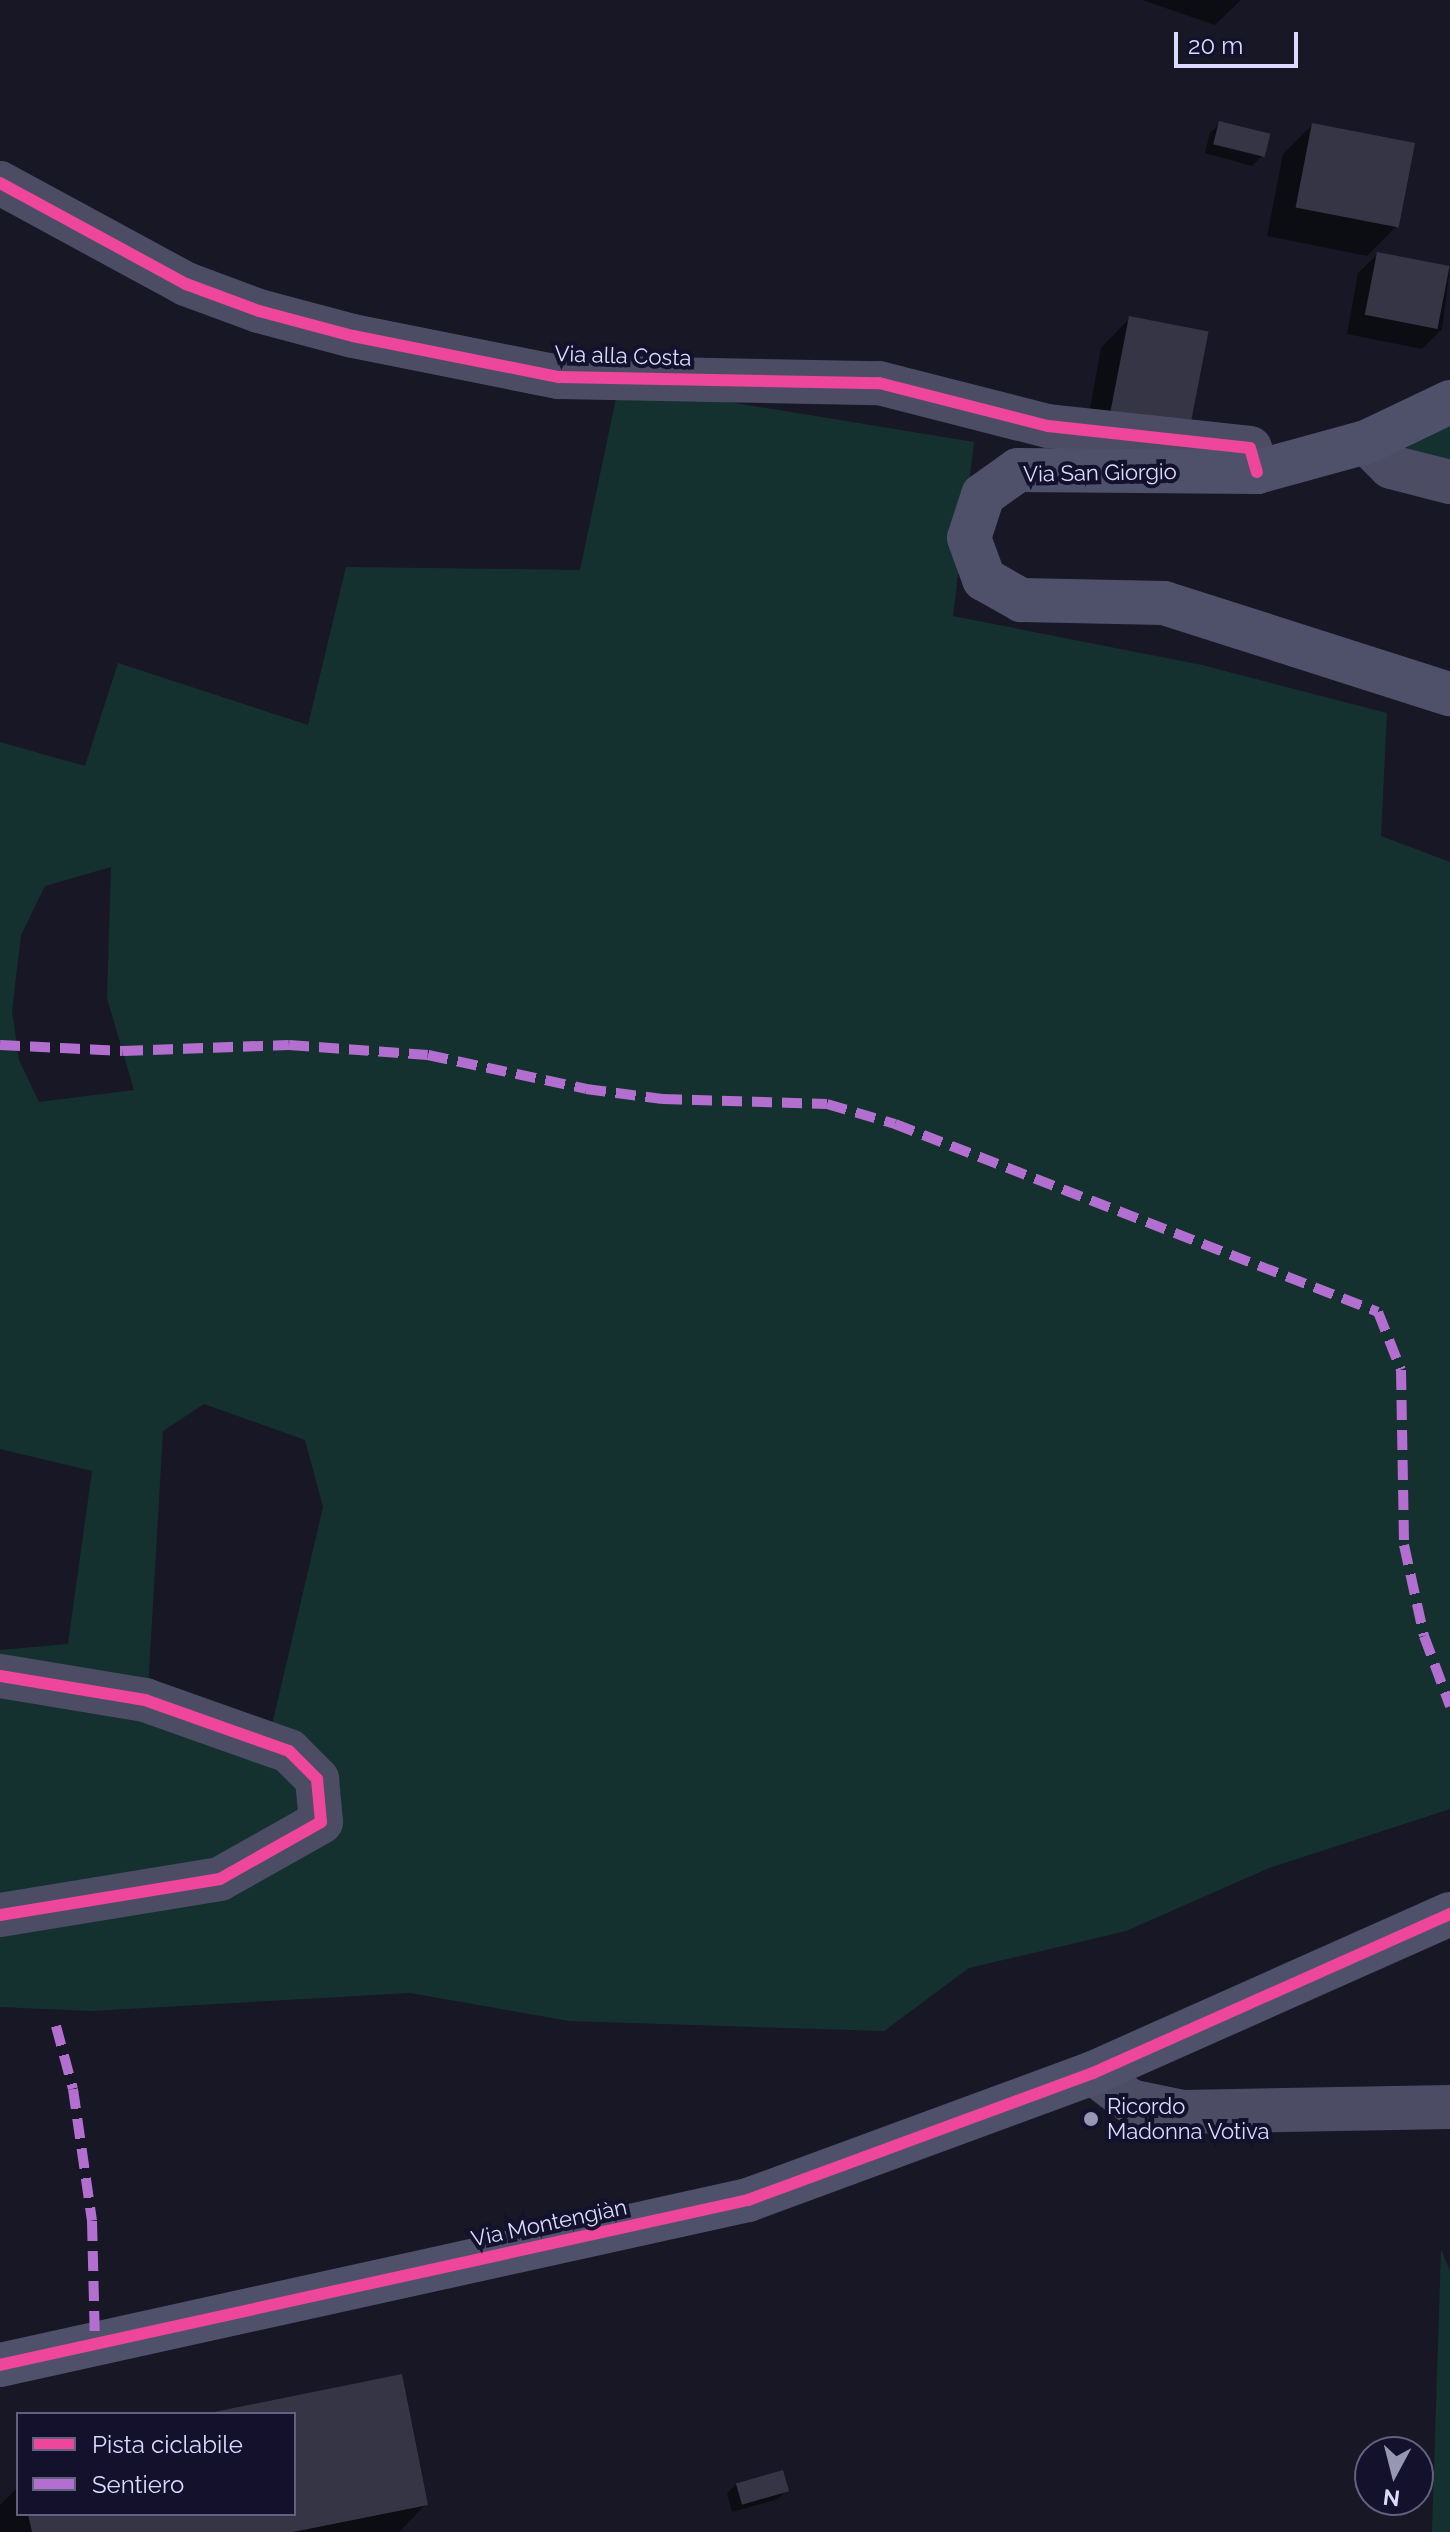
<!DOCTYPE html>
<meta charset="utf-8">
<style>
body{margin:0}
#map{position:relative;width:1450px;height:2532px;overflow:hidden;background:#181725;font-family:Raleway,sans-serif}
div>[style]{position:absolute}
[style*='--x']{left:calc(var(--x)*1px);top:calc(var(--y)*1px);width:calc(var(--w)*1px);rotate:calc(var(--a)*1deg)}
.green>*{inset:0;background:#15312f}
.shadow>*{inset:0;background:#0007}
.building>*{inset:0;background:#363546;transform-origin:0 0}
.street>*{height:44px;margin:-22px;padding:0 22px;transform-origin:22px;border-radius:22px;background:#4c4d65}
.secondary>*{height:44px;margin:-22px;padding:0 22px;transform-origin:22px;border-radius:22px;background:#4f516b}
.quiet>*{height:10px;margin-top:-5px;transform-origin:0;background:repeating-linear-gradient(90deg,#b36fd0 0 20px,transparent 0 30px)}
.cycleway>*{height:12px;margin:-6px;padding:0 6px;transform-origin:6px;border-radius:6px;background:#ed469a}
.dots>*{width:22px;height:22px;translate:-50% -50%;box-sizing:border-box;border:4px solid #13112b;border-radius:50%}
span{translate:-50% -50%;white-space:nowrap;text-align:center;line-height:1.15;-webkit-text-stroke:8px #13112b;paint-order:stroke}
.street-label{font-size:22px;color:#dbdaff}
.poi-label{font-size:22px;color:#dbdaff}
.left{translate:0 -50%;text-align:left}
.legend{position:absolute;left:16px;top:2412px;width:280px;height:104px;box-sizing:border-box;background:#13112b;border:2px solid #636180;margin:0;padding:10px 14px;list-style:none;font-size:24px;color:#dbdaff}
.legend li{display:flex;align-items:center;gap:16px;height:40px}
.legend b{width:40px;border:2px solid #636180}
.north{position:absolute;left:1354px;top:2436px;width:80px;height:80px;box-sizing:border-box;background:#13112b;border:2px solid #636180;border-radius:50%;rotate:187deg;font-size:22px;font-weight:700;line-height:32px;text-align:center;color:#dbdaff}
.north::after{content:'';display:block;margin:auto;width:28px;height:36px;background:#9796b3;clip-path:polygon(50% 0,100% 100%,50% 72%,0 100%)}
.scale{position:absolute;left:1174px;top:32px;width:124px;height:36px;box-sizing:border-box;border:4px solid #dbdaff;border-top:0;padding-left:10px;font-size:24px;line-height:28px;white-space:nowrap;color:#dbdaff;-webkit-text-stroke:6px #13112b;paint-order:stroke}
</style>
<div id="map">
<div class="green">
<i style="clip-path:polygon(evenodd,619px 384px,974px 442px,953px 616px,1202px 665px,1387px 713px,1381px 836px,1450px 862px,1450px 1809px,1269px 1868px,1126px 1931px,969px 1968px,884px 2031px,569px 2021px,410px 1993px,91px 2011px,0 2007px,0 1650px,68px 1644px,92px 1471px,0 1449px,0 742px,85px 766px,118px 663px,308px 725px,346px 567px,580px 570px,619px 384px,111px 867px,107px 998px,134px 1090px,39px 1102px,19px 1060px,12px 1011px,21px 935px,45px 886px,111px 867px,619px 384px,204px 1404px,305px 1440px,323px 1507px,269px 1738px,148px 1690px,163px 1431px,204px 1404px)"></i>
<i style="clip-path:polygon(1450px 417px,1450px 468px,1403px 450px)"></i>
<i style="clip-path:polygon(1441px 2249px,1450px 2271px,1450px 2532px,1432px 2532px)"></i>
</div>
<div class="shadow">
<i style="clip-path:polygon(1142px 0,1241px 0,1215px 25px)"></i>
<i style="clip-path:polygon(1220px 123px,1262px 156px,1252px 166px,1205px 153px,1210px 133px)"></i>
<i style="clip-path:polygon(1312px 125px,1396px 227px,1367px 256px,1267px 236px,1283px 154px)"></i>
<i style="clip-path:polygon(1378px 254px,1450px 268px,1442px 329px,1422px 349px,1347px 334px,1358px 273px)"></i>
<i style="clip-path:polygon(1130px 318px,1161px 455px,1084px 441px,1101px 348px)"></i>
<i style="clip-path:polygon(401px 2376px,426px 2504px,399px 2532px,0 2532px,0 2505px,18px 2487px,18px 2514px,294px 2514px,294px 2414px,212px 2414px)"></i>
<i style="clip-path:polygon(737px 2484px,787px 2490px,778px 2499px,732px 2512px,727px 2493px)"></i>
</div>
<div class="building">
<i style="left:1219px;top:121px;width:53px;height:24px;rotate:14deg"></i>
<i style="left:1312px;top:123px;width:105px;height:86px;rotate:11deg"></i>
<i style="left:1377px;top:252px;width:74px;height:64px;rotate:11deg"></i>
<i style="left:1129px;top:316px;width:81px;height:98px;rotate:11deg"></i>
<i style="clip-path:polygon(402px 2374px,428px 2505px,293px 2532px,32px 2532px,28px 2514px,294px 2514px,294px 2414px,209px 2413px)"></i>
<i style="left:783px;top:2470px;width:22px;height:49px;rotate:74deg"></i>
</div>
<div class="street">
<i style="--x:0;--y:183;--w:212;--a:28.5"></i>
<i style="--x:186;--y:284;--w:78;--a:20.3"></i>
<i style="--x:259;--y:311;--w:97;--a:14.9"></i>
<i style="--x:353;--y:336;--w:210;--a:11.3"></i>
<i style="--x:559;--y:377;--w:320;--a:1.1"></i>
<i style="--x:879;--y:383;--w:174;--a:14.3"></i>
<i style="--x:1048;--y:426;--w:203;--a:6.2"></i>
<i style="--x:1250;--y:448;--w:25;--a:74"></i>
<i style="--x:1366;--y:442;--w:35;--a:45"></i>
<i style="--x:1391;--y:467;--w:61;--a:14.3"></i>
<i style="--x:0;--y:1676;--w:147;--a:9.4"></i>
<i style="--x:145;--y:1700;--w:153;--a:19.5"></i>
<i style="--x:289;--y:1751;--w:40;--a:45"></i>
<i style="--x:317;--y:1779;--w:43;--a:84.7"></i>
<i style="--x:321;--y:1822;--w:116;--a:150.6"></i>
<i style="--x:220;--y:1879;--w:223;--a:170.7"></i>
<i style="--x:1093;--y:2073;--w:46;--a:37.1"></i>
<i style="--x:1130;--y:2101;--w:54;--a:11.7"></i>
<i style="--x:1183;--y:2112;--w:267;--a:-1.1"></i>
</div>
<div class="secondary">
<i style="--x:1450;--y:402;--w:93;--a:154.5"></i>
<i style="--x:1366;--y:442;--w:113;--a:164.6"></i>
<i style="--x:1257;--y:472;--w:239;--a:-179.5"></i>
<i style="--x:1018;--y:470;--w:43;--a:144.5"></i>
<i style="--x:983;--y:495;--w:45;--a:108"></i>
<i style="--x:969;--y:538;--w:44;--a:69.9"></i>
<i style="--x:984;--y:579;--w:43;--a:29.6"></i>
<i style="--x:1021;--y:600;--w:143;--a:1.2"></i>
<i style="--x:1164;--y:603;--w:300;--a:17.7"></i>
<i style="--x:0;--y:2365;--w:766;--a:-12.44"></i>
<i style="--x:748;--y:2200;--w:368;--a:-20.2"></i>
<i style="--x:1093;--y:2073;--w:391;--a:-24"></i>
</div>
<div class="quiet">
<i style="--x:0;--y:1045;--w:123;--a:2.8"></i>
<i style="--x:123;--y:1051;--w:166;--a:-2.1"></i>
<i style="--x:289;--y:1045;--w:139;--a:4.1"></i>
<i style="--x:428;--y:1055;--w:162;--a:12.1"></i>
<i style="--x:586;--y:1089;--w:77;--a:7.5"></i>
<i style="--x:662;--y:1099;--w:165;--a:1.7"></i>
<i style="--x:827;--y:1104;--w:71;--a:16.4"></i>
<i style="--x:895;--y:1124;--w:518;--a:21.27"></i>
<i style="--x:1378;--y:1312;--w:62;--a:68.4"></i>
<i style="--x:1401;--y:1370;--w:175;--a:89"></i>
<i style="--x:1404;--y:1545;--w:93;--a:77.6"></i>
<i style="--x:1424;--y:1636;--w:75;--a:69.6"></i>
<i style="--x:56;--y:2026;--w:65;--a:74.9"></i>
<i style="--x:73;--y:2089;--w:133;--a:81.8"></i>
<i style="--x:92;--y:2221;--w:123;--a:88.6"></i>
</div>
<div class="cycleway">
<i style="--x:0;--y:183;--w:212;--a:28.5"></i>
<i style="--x:186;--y:284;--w:78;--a:20.3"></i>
<i style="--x:259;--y:311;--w:97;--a:14.9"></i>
<i style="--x:353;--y:336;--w:210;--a:11.3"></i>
<i style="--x:559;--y:377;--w:320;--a:1.1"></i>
<i style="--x:879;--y:383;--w:174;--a:14.3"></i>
<i style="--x:1048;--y:426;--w:203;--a:6.2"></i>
<i style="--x:1250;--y:448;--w:25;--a:74"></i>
<i style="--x:0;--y:1676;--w:147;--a:9.4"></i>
<i style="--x:145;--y:1700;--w:153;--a:19.5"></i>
<i style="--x:289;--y:1751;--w:40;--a:45"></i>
<i style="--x:317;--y:1779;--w:43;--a:84.7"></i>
<i style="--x:321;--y:1822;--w:116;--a:150.6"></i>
<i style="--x:220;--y:1879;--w:223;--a:170.7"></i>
<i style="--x:0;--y:2365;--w:766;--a:-12.44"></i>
<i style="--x:748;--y:2200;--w:368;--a:-20.2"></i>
<i style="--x:1093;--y:2073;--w:391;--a:-24"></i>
</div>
<div class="dots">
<i style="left:1091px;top:2119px;background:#9796b3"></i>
</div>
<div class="street-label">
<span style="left:623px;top:356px;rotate:2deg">Via alla Costa</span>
<span style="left:1100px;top:473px;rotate:-1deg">Via San Giorgio</span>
<span style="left:549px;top:2223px;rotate:-12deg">Via Montengiàn</span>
</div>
<div class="poi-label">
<span class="left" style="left:1107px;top:2119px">Ricordo<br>Madonna Votiva</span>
</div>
<ul class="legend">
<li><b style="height:10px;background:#ed469a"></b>Pista ciclabile</li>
<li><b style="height:10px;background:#b36fd0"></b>Sentiero</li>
</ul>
<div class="north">N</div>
<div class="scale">20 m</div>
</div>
